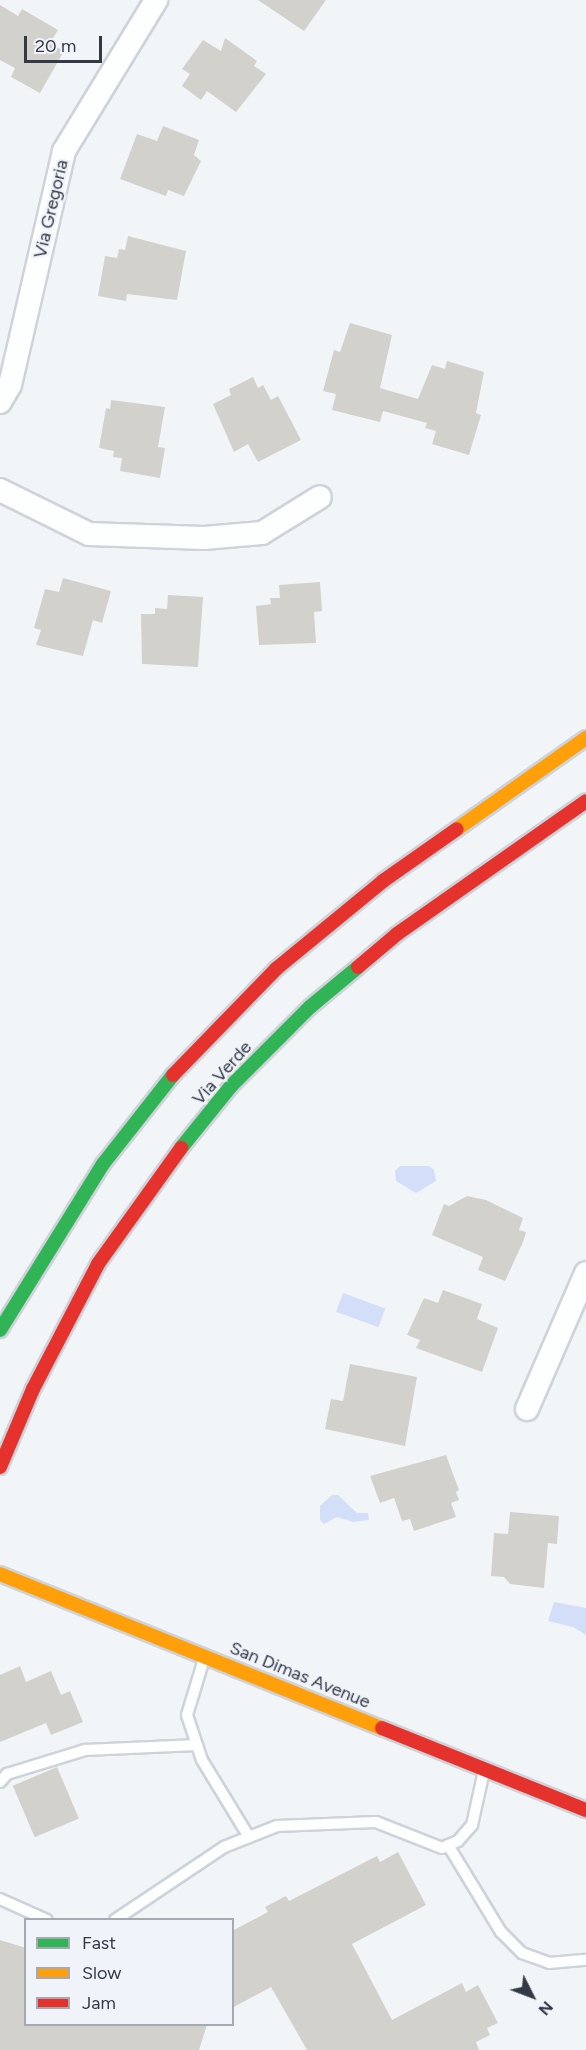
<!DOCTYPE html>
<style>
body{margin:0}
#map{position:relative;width:586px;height:2050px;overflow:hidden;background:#f2f5f8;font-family:Figtree,sans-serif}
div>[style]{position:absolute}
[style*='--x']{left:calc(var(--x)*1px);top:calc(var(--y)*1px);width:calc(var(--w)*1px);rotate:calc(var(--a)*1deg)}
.water>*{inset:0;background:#d3dff8;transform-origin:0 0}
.building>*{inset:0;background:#d2d1cc;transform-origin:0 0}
.roads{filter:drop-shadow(2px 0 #ced3da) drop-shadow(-2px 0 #ced3da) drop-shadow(0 2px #ced3da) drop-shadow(0 -2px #ced3da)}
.lane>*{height:10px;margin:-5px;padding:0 5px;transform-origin:5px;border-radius:5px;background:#fdfefe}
.street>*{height:22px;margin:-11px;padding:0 11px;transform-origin:11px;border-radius:11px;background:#fdfefe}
.fast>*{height:14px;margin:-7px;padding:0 7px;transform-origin:7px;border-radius:7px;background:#30b455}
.slow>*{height:14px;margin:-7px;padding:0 7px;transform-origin:7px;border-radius:7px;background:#ff9f0a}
.jam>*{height:14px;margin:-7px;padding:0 7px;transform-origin:7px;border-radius:7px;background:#e5322d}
span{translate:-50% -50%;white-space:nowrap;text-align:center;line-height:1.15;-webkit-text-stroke:5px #f0f4fa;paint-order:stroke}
.street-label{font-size:18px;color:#333946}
.legend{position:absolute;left:24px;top:1918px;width:210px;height:108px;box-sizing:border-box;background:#f0f4fa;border:2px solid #a4a9b2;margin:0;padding:8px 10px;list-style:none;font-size:18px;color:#333946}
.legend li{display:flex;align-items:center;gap:12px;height:30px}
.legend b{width:30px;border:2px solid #a4a9b2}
.north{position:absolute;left:502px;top:1966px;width:60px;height:60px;-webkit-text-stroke:4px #f0f4fa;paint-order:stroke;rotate:132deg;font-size:16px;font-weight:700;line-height:24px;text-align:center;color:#333946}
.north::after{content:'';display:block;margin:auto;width:21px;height:27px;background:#333946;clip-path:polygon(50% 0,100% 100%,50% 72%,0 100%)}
.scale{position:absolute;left:24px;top:36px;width:78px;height:27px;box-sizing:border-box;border:3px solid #333946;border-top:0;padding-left:8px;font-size:18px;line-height:21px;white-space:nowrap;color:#333946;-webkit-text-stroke:4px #f0f4fa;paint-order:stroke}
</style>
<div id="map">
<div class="water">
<i style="clip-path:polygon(400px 1166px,429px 1166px,434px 1170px,436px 1181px,416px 1193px,396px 1181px,395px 1171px)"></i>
<i style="left:343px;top:1293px;width:45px;height:20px;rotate:20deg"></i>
<i style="clip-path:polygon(332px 1495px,338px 1495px,357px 1513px,368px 1513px,369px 1520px,353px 1522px,337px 1517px,324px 1524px,320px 1520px,320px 1506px)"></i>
<i style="clip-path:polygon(554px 1602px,586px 1608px,586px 1635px,573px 1627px,548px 1621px)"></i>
</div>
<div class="building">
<i style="clip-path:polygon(258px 0,326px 0,304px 31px)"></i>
<i style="clip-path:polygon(0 5px,18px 16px,22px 9px,58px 30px,50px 43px,64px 51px,40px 93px,11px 77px,15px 68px,0 60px)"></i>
<i style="clip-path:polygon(225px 38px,257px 61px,254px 66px,266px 74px,236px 112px,207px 91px,201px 100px,182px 86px,190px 74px,182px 69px,203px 40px,221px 51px)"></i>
<i style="clip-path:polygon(163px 126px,199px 140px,194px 155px,201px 161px,184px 196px,168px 190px,166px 196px,120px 179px,137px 134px,157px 141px)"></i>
<i style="clip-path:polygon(128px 236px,186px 251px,177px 300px,127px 294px,126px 301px,98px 296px,105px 256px,117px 258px,119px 249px,125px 250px)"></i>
<i style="clip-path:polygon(350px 323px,392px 335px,380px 388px,418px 399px,432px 365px,445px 369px,447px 361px,484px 372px,476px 413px,481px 415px,469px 455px,432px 444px,436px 431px,425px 428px,427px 423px,383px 411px,380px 422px,332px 410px,336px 394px,323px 391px,334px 350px,340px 352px)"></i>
<i style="clip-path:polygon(253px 377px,258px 388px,263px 385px,271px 400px,278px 396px,301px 440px,258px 462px,248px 444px,234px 452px,213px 404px,231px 395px,229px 389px)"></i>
<i style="clip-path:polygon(111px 400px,165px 407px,158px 447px,165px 448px,160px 478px,120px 471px,122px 458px,113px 457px,114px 451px,99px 448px,106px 408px,110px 409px)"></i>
<i style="clip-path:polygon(63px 578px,111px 591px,102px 623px,93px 620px,83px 656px,36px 645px,41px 630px,34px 628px,45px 589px,59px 592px)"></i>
<i style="clip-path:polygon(320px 582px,322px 611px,314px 612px,316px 643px,259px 645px,256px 606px,271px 604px,270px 598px,280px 598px,279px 585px)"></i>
<i style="clip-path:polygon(168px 595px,203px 597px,198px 667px,142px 664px,141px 614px,155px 614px,155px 608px,167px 609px)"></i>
<i style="clip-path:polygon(467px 1196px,486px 1200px,523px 1218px,519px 1230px,526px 1232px,523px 1242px,505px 1281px,478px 1270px,483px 1257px,432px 1235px,444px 1204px,449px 1206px)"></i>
<i style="clip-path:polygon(443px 1290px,482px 1304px,477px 1319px,498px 1328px,482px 1372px,416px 1348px,420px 1340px,407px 1335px,424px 1298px,438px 1303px)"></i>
<i style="clip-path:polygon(350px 1364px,417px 1377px,405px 1446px,325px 1429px,331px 1399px,343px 1401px)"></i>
<i style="clip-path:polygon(446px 1455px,459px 1490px,456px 1492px,459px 1500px,451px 1503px,456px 1517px,414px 1531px,410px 1519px,402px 1521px,394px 1498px,380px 1503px,370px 1476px)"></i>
<i style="clip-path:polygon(510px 1512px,559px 1516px,557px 1544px,548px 1543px,544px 1588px,510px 1584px,504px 1577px,491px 1576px,494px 1533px,508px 1534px)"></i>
<i style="clip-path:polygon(20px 1666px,26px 1682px,51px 1671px,61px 1695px,70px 1691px,83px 1722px,51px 1735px,46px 1723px,0 1742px,0 1675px)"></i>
<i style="left:57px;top:1767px;width:56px;height:48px;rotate:67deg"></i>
<i style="clip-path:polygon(398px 1852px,426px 1905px,352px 1944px,392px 2020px,462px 1983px,466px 1992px,478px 1985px,498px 2023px,487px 2028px,490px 2035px,476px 2042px,479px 2050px,307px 2050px,271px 1987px,232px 2008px,232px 1931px,268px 1912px,265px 1907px,286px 1896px,289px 1901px,377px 1856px,380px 1862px)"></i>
<i style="clip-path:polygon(0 1940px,26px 1948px,26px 2025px,207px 2025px,199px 2050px,0 2050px)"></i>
</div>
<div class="roads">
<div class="lane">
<i style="--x:204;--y:1659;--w:59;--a:106.9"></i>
<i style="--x:187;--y:1715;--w:47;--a:71.6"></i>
<i style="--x:202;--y:1760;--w:90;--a:58.6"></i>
<i style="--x:0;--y:1782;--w:11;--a:-49"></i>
<i style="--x:7;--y:1774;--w:82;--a:-17.1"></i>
<i style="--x:85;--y:1750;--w:112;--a:-2.6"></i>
<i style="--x:448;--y:1845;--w:102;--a:58.7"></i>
<i style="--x:501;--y:1932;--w:30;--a:45"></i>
<i style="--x:522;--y:1953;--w:29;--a:20"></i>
<i style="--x:549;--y:1963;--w:37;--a:-5"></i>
<i style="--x:0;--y:1899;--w:51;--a:24.1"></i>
<i style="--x:115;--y:1920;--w:131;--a:-33.8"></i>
<i style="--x:224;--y:1847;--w:57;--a:-21.6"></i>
<i style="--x:277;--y:1826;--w:99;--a:-2.3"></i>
<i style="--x:376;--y:1822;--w:71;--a:21.5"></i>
<i style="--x:442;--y:1848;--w:17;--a:-24"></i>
<i style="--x:458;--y:1841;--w:21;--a:-49"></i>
<i style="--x:472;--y:1825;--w:55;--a:-77.5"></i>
</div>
<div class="street">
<i style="--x:0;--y:402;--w:20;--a:-60"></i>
<i style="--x:10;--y:385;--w:240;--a:-77"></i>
<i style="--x:64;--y:151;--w:177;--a:-58.6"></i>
<i style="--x:0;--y:490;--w:99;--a:26.3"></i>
<i style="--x:89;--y:534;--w:115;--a:2"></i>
<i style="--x:204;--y:538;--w:58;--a:-4.9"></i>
<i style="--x:262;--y:533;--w:68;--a:-31.8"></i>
<i style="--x:527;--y:1409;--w:148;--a:-66.5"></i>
</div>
<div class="fast">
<i style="--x:181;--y:1148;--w:80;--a:-51.1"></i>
<i style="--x:231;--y:1086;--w:112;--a:-45"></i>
<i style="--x:310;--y:1007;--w:62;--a:-39.8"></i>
<i style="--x:0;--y:1330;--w:195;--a:-58.2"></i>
<i style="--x:103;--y:1164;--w:113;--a:-51.8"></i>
</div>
<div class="slow">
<i style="--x:457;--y:829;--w:158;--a:-35.2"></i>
<i style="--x:0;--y:1574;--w:412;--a:22"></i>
</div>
<div class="jam">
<i style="--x:358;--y:967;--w:51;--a:-40.2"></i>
<i style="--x:397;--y:934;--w:231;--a:-35.1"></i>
<i style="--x:173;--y:1075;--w:148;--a:-45.8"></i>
<i style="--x:276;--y:969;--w:139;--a:-39.4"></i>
<i style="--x:383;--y:881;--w:90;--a:-35.1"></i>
<i style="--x:0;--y:1467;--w:85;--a:-67.1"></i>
<i style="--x:33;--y:1389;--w:141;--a:-62.5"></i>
<i style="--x:98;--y:1264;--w:143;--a:-54.4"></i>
<i style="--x:382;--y:1728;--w:220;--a:21.9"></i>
</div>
</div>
<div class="street-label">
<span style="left:51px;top:209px;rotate:-77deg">Via Gregoria</span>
<span style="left:222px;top:1073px;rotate:-48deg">Via Verde</span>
<span style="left:300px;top:1675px;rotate:22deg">San Dimas Avenue</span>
</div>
<ul class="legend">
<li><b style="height:8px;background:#30b455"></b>Fast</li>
<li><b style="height:8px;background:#ff9f0a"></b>Slow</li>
<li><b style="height:8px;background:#e5322d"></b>Jam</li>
</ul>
<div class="north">N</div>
<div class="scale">20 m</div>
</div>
